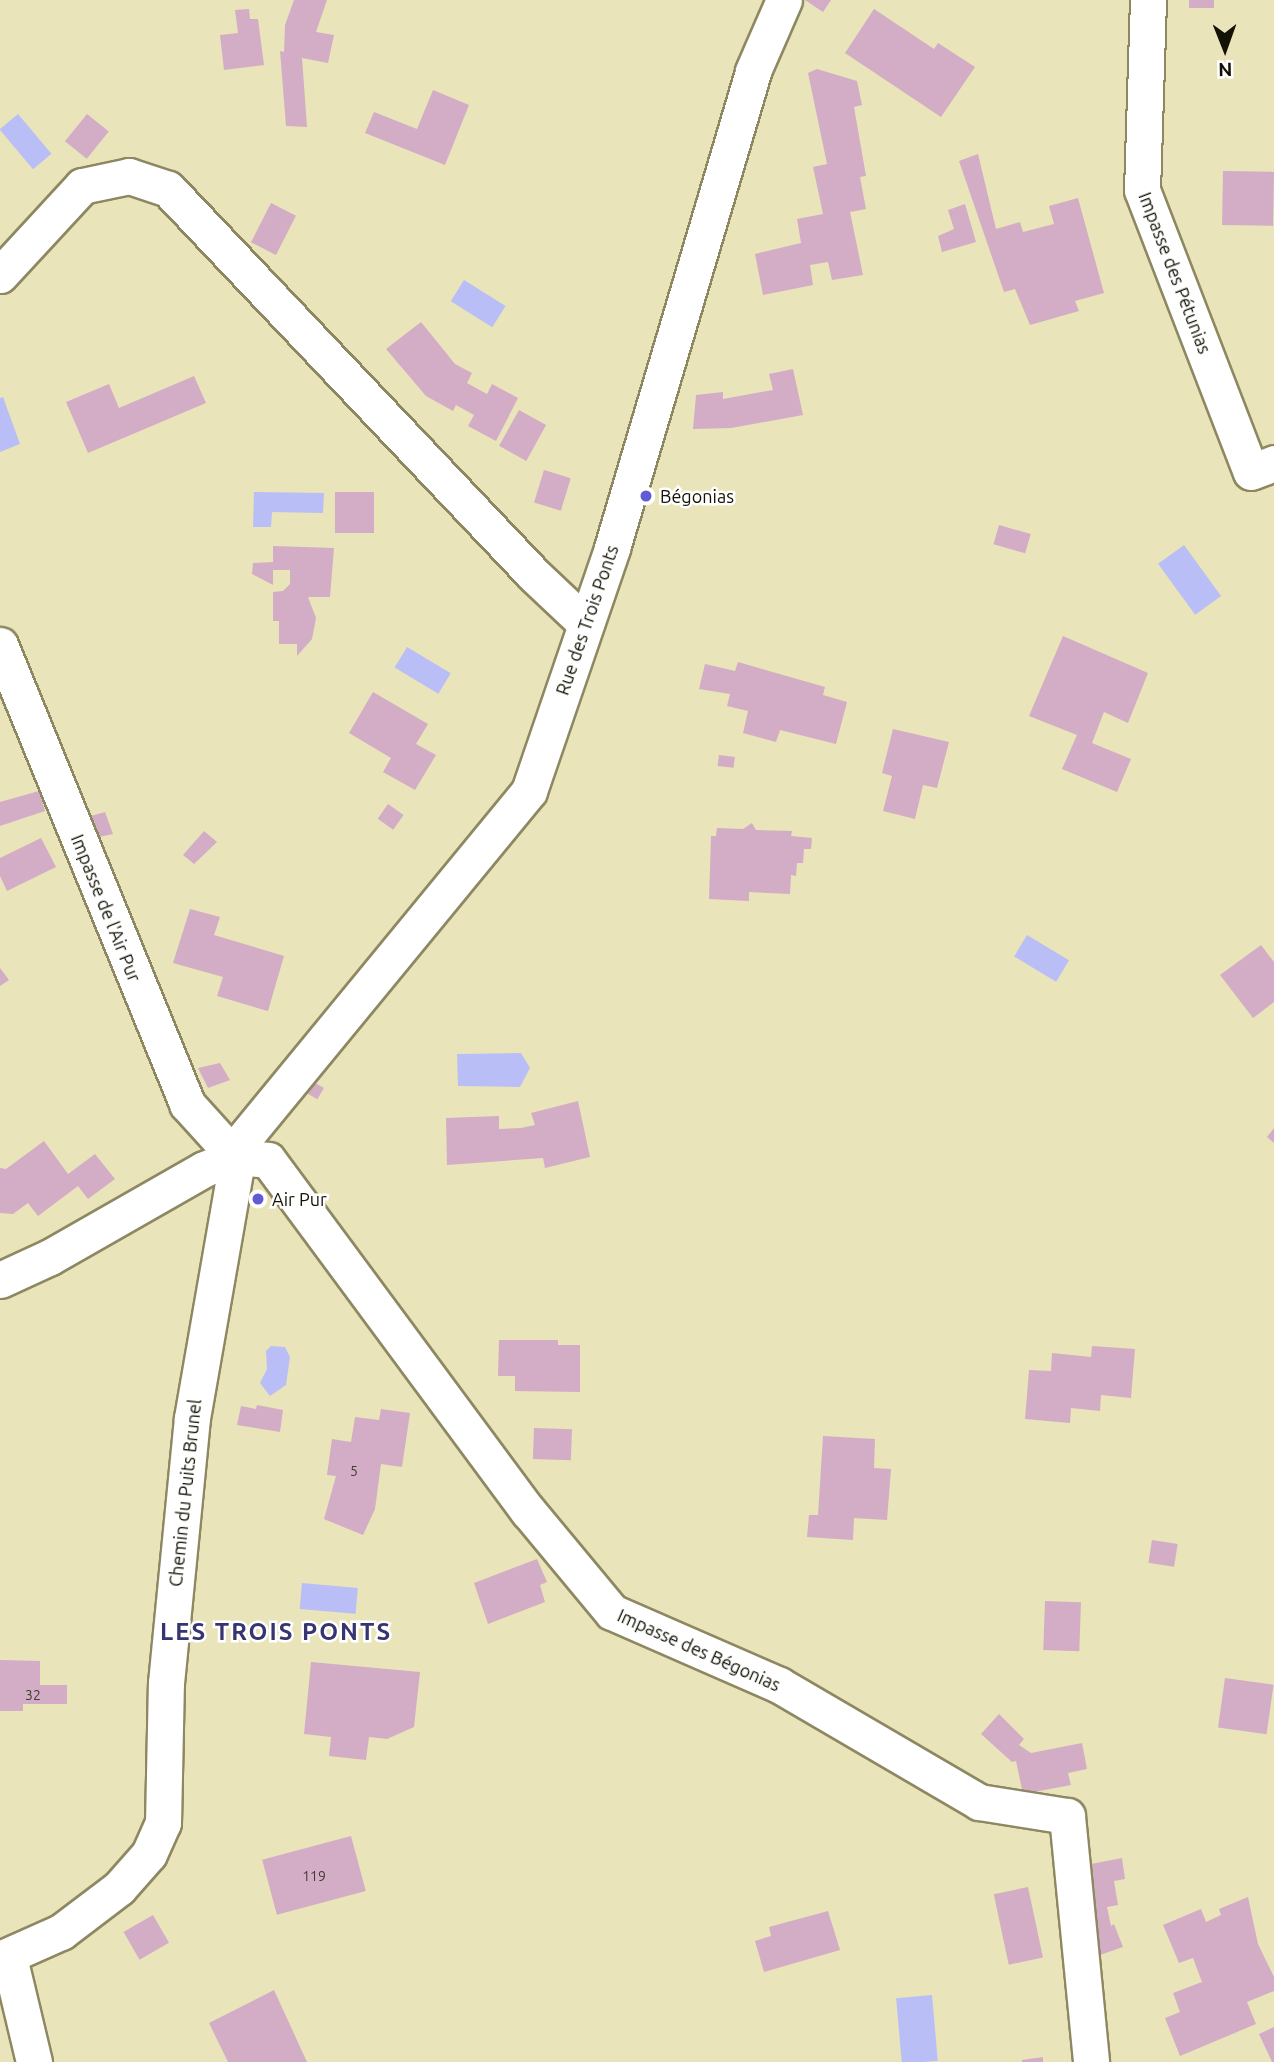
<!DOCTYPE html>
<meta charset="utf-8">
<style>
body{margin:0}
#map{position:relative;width:1274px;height:2062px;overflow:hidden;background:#e9e4ba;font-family:Ubuntu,sans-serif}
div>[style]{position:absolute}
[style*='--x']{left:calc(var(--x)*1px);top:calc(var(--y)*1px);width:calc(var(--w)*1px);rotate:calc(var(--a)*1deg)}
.water>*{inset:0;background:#b9bef7;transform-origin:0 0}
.building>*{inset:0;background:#d3adc5;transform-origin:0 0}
.roads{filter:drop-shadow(2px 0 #8d8862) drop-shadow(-2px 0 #8d8862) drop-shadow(0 2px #8d8862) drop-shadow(0 -2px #8d8862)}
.minor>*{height:35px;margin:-17.5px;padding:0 17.5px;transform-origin:17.5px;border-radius:17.5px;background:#fff}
.dots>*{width:19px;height:19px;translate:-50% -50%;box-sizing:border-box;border:4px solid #fff;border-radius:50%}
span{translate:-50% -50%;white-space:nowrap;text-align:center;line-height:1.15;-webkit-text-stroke:5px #fff;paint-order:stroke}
.number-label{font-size:14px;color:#443934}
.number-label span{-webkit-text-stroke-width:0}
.street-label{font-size:18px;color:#141204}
.poi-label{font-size:18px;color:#141204}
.left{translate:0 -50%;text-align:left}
.district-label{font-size:24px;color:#363571;font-weight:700;letter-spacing:2px}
.north{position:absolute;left:1190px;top:14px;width:70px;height:70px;-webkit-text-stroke:5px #fff;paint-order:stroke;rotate:179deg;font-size:19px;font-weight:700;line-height:28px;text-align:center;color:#141204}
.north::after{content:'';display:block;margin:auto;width:24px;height:32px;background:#141204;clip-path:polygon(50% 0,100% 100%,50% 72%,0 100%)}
</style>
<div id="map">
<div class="water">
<i style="left:18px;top:114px;width:52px;height:24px;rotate:50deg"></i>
<i style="left:464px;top:280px;width:49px;height:25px;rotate:32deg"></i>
<i style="clip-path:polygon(3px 397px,20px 444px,0 452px,0 398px)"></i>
<i style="clip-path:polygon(254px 492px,324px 493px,323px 513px,272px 512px,271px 527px,253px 527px)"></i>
<i style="left:1184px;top:545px;width:63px;height:32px;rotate:54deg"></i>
<i style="left:407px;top:647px;width:51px;height:24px;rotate:31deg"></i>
<i style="left:1027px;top:935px;width:49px;height:25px;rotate:31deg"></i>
<i style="clip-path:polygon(521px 1053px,530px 1068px,520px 1087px,458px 1086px,457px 1054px)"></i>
<i style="clip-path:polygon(271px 1346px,285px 1347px,290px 1357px,286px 1385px,270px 1396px,260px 1383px,267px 1369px,266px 1351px)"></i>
<i style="left:302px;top:1583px;width:56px;height:26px;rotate:5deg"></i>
<i style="left:932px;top:1995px;width:66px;height:36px;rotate:85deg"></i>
</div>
<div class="building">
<i style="clip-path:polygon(294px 0,327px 0,316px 32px,334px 35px,328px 63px,302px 58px,307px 127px,286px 126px,280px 51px,284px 52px,285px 25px)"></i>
<i style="clip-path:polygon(805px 0,831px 0,823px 12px)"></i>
<i style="left:1189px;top:0;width:25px;height:8px"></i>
<i style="clip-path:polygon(249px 9px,250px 19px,258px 19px,264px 65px,224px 70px,220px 35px,238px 33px,235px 10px)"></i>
<i style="clip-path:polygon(874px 9px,934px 49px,938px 43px,975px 67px,941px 117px,845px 53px)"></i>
<i style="clip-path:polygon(817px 69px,857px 81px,862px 105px,854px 107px,866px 176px,860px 177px,866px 209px,850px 212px,863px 275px,832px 280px,828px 262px,810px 265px,813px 285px,763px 295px,755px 254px,801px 243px,797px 219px,823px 214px,813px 167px,827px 164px,808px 73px)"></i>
<i style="clip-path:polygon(433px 90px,469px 105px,445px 165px,365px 133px,374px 112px,417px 129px)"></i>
<i style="left:87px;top:114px;width:28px;height:35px;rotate:39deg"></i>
<i style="clip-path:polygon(978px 154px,996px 229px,1020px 222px,1023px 232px,1054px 224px,1049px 206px,1078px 198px,1104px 293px,1075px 301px,1079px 311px,1030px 325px,1015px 289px,1004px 292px,959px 161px)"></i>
<i style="left:1223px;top:171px;width:51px;height:54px;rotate:1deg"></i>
<i style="left:271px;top:203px;width:28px;height:44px;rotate:27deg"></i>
<i style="clip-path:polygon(965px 204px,976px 242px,942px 252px,938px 236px,954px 229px,948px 210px)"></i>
<i style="clip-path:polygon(421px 322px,455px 364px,472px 373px,467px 383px,487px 394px,492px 384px,518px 398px,496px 441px,468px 426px,474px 415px,456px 405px,453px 411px,426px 396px,386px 349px)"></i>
<i style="clip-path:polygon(793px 369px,803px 415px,731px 428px,693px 429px,696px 395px,723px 392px,723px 399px,773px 390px,769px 374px)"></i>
<i style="clip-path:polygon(194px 376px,206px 403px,88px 453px,66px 402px,109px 384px,119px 408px)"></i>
<i style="left:519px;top:410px;width:31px;height:41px;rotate:29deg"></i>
<i style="left:544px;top:470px;width:28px;height:34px;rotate:17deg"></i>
<i style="left:374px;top:492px;width:41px;height:39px;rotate:90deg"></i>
<i style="left:999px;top:525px;width:33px;height:20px;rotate:16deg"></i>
<i style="clip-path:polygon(273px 546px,334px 548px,330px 597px,308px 597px,316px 618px,312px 639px,297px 656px,297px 644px,279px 644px,279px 621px,273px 621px,273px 592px,283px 591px,290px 584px,290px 570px,273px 570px,273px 585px,252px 574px,253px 563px,273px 562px)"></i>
<i style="clip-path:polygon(1063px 636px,1148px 673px,1128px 723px,1104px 712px,1092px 743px,1131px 759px,1117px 792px,1062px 769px,1077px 735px,1029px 716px)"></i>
<i style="clip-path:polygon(738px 662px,825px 687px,823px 695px,847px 702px,836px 744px,780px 730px,776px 742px,743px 733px,748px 711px,727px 706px,730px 694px,699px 689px,705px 664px,735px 671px)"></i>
<i style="clip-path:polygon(373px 692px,428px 724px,416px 744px,436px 755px,415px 790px,383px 772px,391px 758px,349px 733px)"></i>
<i style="clip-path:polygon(893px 729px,949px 742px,937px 788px,923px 785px,915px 819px,883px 811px,892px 776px,882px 773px)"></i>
<i style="left:719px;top:755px;width:16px;height:11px;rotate:7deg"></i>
<i style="clip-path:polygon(39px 791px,45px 811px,0 826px,0 802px)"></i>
<i style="left:388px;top:804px;width:19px;height:18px;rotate:35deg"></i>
<i style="clip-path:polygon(105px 812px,113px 834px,99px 837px,91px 816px)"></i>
<i style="clip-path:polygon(752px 823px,756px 830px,792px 831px,791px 836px,812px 838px,811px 849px,804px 849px,803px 863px,797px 863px,796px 876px,791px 875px,790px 894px,749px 892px,749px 901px,709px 899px,711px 836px,716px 836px,717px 828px,743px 829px)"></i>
<i style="clip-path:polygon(204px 831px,217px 842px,194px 864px,183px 855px)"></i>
<i style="clip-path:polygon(41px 838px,56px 867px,7px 891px,0 876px,0 858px)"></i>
<i style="clip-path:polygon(190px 909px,220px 917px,214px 935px,284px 956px,268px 1011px,217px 996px,223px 977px,173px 963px)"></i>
<i style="clip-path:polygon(1261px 945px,1274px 962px,1274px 1002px,1253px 1018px,1220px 975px)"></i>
<i style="clip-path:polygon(0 968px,9px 980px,0 986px)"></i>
<i style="clip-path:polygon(220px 1063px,230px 1080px,208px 1088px,198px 1068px)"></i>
<i style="left:310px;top:1080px;width:16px;height:13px;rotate:30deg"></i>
<i style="clip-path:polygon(578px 1101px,590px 1157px,545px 1168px,543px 1158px,447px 1165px,446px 1118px,499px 1116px,499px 1129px,521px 1128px,535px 1125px,531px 1113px)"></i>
<i style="clip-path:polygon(1274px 1128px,1274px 1143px,1267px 1137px)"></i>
<i style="clip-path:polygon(44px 1141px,68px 1174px,95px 1154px,115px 1179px,88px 1199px,78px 1186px,38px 1216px,28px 1203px,13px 1214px,0 1213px,0 1168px,6px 1169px)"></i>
<i style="clip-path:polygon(499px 1340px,558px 1340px,558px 1345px,580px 1345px,580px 1392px,515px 1391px,515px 1376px,498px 1376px)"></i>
<i style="clip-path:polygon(1092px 1346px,1135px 1349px,1131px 1398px,1101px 1395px,1100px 1411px,1071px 1408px,1070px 1423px,1025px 1419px,1029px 1370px,1051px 1371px,1052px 1353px,1091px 1357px)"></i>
<i style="clip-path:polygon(257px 1405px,283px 1410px,280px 1432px,237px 1425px,241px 1406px,256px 1409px)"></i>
<i style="clip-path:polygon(381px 1409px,410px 1413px,402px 1467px,381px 1464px,375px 1509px,363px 1535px,324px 1519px,336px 1476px,327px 1475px,332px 1439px,351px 1442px,355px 1417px,379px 1420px)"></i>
<i style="left:534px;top:1428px;width:38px;height:31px;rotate:2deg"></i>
<i style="clip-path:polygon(823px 1436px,875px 1439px,874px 1468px,891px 1469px,887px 1520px,854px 1518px,853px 1540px,807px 1537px,809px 1515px,818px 1515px)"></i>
<i style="left:1152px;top:1540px;width:26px;height:23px;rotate:9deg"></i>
<i style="clip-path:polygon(537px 1559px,547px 1582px,540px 1585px,545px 1602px,488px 1624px,474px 1583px)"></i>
<i style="left:1045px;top:1601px;width:36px;height:49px;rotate:2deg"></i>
<i style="clip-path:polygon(0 1660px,40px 1661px,40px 1685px,67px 1685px,67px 1704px,23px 1704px,23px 1711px,0 1711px)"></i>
<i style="clip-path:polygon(311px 1662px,420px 1672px,414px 1727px,387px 1739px,369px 1737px,366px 1760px,329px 1756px,331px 1737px,304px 1734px)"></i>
<i style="left:1225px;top:1678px;width:49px;height:50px;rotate:8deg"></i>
<i style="clip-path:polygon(999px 1714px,1024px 1739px,1019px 1745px,1031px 1753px,1082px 1743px,1087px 1769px,1068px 1773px,1071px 1785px,1023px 1794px,1016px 1761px,1012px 1762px,981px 1734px)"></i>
<i style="left:351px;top:1836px;width:57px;height:92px;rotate:75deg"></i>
<i style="clip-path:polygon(1122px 1858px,1125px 1879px,1114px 1881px,1118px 1905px,1107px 1907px,1111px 1926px,1114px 1924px,1123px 1947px,1094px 1957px,1089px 1912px,1091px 1864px)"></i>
<i style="left:1028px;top:1887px;width:72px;height:35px;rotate:78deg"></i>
<i style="clip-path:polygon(1248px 1897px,1258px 1944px,1274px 1977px,1274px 1991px,1247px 2002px,1256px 2024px,1180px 2056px,1165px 2018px,1180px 2012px,1173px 1993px,1202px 1982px,1193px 1958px,1179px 1963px,1163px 1925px,1201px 1909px,1206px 1922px,1221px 1915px,1219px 1909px)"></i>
<i style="clip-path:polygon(828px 1911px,840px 1950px,764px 1972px,755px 1941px,771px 1936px,769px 1927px)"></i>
<i style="left:153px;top:1915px;width:32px;height:34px;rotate:60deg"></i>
<i style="clip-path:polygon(274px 1990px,307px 2062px,228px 2062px,209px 2023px)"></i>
<i style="clip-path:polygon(1274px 2027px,1274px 2062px,1272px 2062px,1259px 2034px)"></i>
<i style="clip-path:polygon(1043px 2057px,1043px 2062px,1022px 2062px,1022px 2060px)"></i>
</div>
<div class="roads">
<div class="minor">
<i style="--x:1148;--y:0;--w:190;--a:91.8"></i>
<i style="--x:1142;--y:190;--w:302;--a:68.9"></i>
<i style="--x:1251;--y:472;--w:25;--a:-21"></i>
<i style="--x:0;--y:275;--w:121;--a:-47.3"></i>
<i style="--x:82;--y:186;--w:48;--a:-12"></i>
<i style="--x:129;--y:176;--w:41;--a:18.4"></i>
<i style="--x:168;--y:189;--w:532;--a:46.52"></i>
<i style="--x:534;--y:575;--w:71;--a:43.3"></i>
<i style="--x:0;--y:645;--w:496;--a:67.8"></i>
<i style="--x:187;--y:1104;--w:72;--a:47.8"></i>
<i style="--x:0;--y:1280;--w:55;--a:-24.7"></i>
<i style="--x:50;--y:1257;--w:177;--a:-29.7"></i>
<i style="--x:204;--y:1169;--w:33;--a:-21"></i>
<i style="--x:235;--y:1157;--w:33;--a:5"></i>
<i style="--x:268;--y:1160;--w:437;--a:53.5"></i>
<i style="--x:528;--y:1511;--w:131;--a:50.3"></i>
<i style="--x:612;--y:1612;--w:182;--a:23.6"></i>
<i style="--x:779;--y:1685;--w:232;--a:30.3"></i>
<i style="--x:979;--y:1802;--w:89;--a:9"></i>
<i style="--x:1067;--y:1816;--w:247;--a:84.4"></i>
<i style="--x:9;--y:1957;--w:108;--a:76.6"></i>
<i style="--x:0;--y:1959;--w:67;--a:-23.9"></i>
<i style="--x:61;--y:1932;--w:73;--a:-37.2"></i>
<i style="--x:119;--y:1888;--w:45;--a:-48.6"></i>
<i style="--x:149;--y:1854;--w:34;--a:-66"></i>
<i style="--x:163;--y:1823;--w:140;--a:-88.8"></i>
<i style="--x:166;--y:1683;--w:266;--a:-84.4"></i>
<i style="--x:192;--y:1418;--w:279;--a:-80.1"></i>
<i style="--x:240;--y:1143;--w:455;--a:-50.6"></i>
<i style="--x:529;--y:791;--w:257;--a:-71.1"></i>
<i style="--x:612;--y:548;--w:497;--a:-73.5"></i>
<i style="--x:753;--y:71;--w:77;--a:-66.4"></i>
</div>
</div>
<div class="dots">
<i style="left:646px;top:496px;background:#615bd4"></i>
<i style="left:258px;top:1199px;background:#615bd4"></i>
</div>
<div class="number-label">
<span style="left:354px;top:1471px">5</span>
<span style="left:33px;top:1695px">32</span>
<span style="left:314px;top:1876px">119</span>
</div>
<div class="street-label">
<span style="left:1175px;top:273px;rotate:69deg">Impasse des Pétunias</span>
<span style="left:587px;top:620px;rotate:-71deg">Rue des Trois Ponts</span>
<span style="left:106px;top:908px;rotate:68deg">Impasse de l'Air Pur</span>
<span style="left:185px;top:1493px;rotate:-84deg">Chemin du Puits Brunel</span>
<span style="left:699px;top:1650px;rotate:24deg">Impasse des Bégonias</span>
</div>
<div class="poi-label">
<span class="left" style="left:660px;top:496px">Bégonias</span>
<span class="left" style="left:272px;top:1199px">Air Pur</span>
</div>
<div class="district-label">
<span style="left:276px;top:1632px">LES TROIS PONTS</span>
</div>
<div class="north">N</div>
</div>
